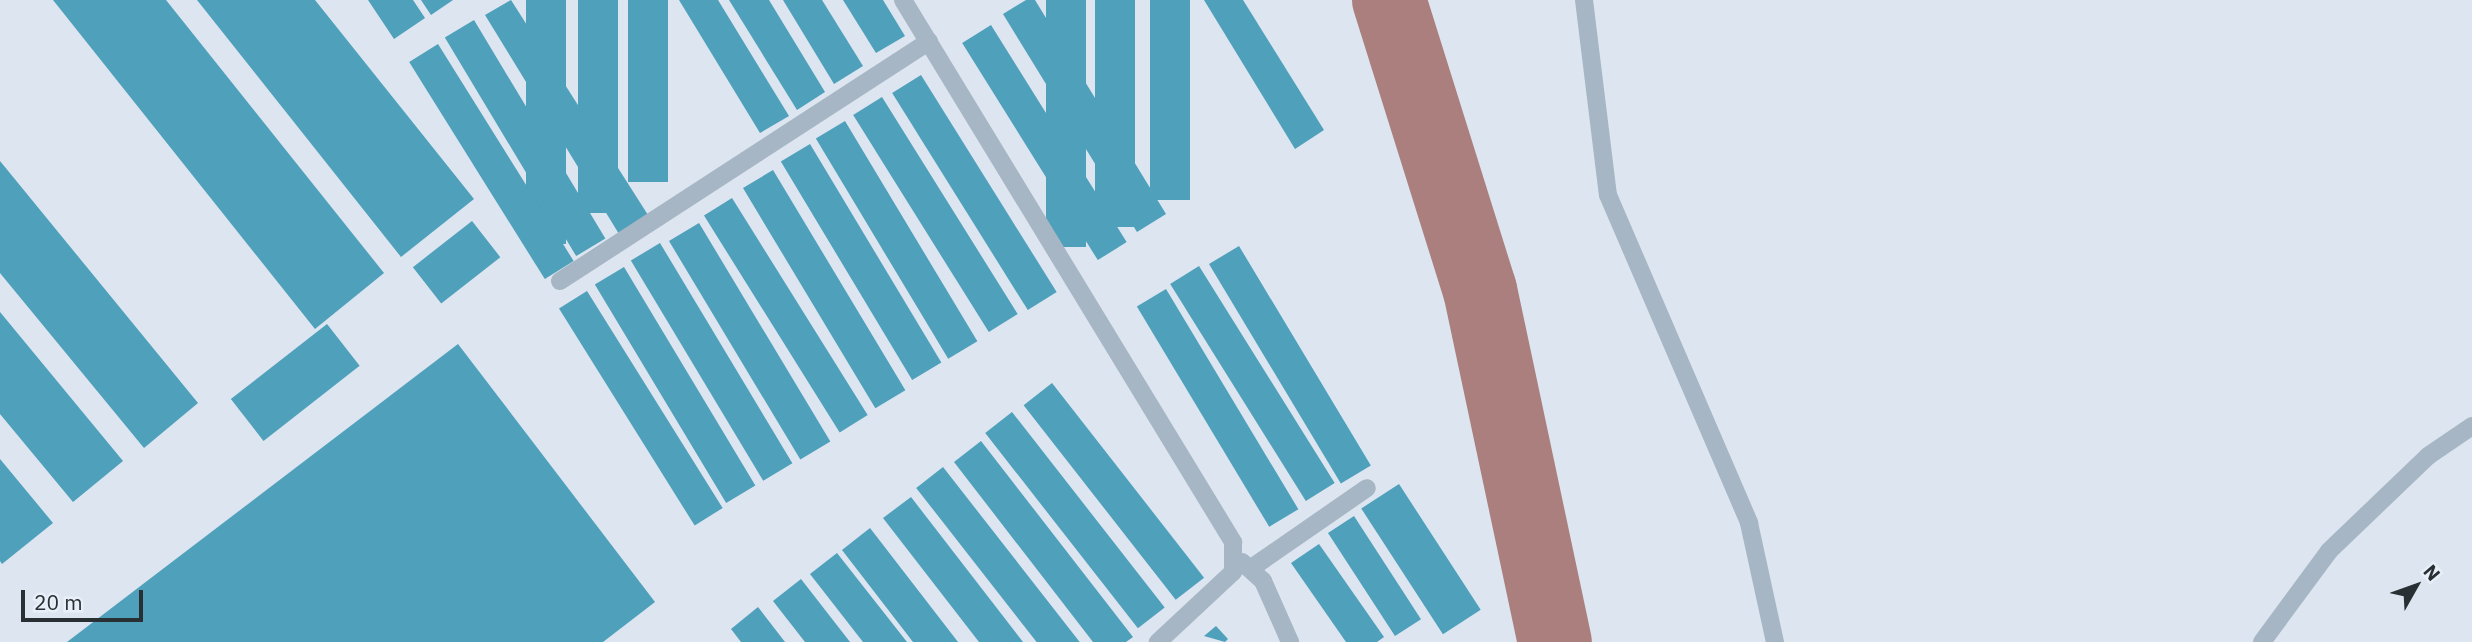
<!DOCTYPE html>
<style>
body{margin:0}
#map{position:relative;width:2472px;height:642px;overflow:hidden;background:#dce5f0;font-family:"IBM Plex Sans",sans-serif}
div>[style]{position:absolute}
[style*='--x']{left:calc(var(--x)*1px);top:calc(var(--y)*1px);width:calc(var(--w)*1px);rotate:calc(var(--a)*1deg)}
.river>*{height:74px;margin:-37px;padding:0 37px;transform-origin:37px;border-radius:37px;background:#aa7f7d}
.building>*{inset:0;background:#4ea0bb;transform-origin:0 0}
.service>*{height:18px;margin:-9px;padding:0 9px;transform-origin:9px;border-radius:9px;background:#a6b6c4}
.tertiary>*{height:18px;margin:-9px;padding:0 9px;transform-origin:9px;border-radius:9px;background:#a6b6c4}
span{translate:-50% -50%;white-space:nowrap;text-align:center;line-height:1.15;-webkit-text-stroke:7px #e8eff8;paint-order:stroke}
.north{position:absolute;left:2381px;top:551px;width:70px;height:70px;-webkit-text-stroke:5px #e8eff8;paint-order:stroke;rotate:50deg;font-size:19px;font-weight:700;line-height:28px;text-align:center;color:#283034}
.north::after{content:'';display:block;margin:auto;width:24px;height:32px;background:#283034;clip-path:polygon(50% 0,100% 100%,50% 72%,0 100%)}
.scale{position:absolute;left:21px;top:590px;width:122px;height:32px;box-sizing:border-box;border:4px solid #283034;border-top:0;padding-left:9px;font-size:21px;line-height:24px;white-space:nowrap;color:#283034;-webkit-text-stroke:5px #e8eff8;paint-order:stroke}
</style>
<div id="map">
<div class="river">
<i style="--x:1389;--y:0;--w:304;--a:72.6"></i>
<i style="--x:1480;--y:290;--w:360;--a:78"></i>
</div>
<div class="building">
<i style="clip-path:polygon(53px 0,166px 0,384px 273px,315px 329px)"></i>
<i style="clip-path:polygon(197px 0,315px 0,474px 199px,401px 257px)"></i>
<i style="clip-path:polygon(368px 0,413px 0,425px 18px,394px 39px)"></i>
<i style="clip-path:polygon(421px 0,453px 0,431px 15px)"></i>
<i style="clip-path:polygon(511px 0,648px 215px,619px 234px,485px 15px)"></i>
<i style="left:526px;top:0;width:40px;height:244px"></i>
<i style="left:578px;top:0;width:40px;height:213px"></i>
<i style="left:628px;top:0;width:40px;height:182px"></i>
<i style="clip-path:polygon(679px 0,718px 0,789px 116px,760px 133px)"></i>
<i style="clip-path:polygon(729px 0,769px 0,825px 92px,797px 110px)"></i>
<i style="clip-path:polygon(783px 0,822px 0,863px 66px,834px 84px)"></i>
<i style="clip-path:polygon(843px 0,883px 0,905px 36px,876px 53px)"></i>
<i style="clip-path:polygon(1026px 0,1035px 0,1166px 214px,1137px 232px,1003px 14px)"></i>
<i style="left:1046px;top:0;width:40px;height:247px"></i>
<i style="left:1095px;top:0;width:40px;height:227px"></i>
<i style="left:1150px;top:0;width:40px;height:200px"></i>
<i style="clip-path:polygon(1204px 0,1243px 0,1324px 130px,1295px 149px)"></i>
<i style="left:474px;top:20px;width:255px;height:34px;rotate:59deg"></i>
<i style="left:991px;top:25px;width:256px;height:34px;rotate:58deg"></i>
<i style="left:438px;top:44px;width:256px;height:34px;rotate:58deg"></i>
<i style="left:921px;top:75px;width:256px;height:34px;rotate:58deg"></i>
<i style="left:882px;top:97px;width:256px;height:34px;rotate:58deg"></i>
<i style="left:845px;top:121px;width:257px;height:34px;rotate:59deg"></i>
<i style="left:810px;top:144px;width:255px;height:34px;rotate:59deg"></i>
<i style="clip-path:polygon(0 161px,198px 403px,144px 448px,0 273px)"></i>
<i style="left:773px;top:170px;width:257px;height:35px;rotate:59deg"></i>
<i style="left:732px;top:198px;width:256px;height:33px;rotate:58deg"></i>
<i style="left:472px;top:221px;width:46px;height:75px;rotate:52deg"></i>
<i style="left:699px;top:223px;width:255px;height:35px;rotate:59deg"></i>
<i style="left:660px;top:243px;width:257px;height:34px;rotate:59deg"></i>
<i style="left:1239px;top:246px;width:256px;height:35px;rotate:59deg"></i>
<i style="left:1199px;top:266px;width:256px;height:34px;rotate:58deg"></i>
<i style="left:624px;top:267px;width:255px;height:34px;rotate:59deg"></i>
<i style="left:1166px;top:289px;width:257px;height:34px;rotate:59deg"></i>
<i style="left:587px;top:291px;width:256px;height:33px;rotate:58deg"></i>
<i style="clip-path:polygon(0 312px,123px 461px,73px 502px,0 414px)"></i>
<i style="left:327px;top:324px;width:53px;height:122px;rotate:52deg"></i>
<i style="clip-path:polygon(458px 344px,655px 602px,603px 642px,67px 642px)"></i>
<i style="left:1052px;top:383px;width:247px;height:36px;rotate:52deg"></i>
<i style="left:1012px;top:412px;width:248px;height:34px;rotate:52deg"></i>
<i style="clip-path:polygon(981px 441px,1133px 637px,1126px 642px,1093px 642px,954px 462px)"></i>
<i style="clip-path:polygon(0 459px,53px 523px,2px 564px,0 561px)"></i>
<i style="left:943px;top:467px;width:222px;height:34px;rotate:52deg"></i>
<i style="left:1399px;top:484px;width:150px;height:45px;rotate:57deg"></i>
<i style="clip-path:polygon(911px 497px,1023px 642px,979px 642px,883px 518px)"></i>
<i style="left:1354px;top:516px;width:123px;height:31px;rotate:57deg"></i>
<i style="clip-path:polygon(870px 528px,958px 642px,913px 642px,842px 550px)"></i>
<i style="clip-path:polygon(1319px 544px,1384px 637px,1377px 642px,1346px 642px,1291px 563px)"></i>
<i style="clip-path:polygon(837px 553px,907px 642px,863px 642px,810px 574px)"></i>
<i style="clip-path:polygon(801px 579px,850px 642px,805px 642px,773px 601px)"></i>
<i style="clip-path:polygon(758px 607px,785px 642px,741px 642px,731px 629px)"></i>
<i style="clip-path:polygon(1216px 626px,1228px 639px,1225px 642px,1204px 636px)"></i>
</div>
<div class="service">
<i style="--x:903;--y:0;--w:635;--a:58.66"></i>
<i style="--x:1233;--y:542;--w:30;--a:90"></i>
<i style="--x:1233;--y:572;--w:103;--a:137"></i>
<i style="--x:560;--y:281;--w:440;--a:-33"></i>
<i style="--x:1242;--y:562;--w:28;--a:42"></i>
<i style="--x:1263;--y:581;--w:67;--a:66.1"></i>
<i style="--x:1250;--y:569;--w:142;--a:-34.7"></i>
</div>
<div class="tertiary">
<i style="--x:1584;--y:0;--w:196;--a:83"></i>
<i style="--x:1608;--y:195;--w:357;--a:66.7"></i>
<i style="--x:1749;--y:523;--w:122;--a:77.7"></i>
<i style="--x:2262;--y:642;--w:113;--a:-53.6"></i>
<i style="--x:2329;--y:551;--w:137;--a:-43.8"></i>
<i style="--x:2428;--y:456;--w:53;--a:-34.3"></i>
</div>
<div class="north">N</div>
<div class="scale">20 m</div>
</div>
